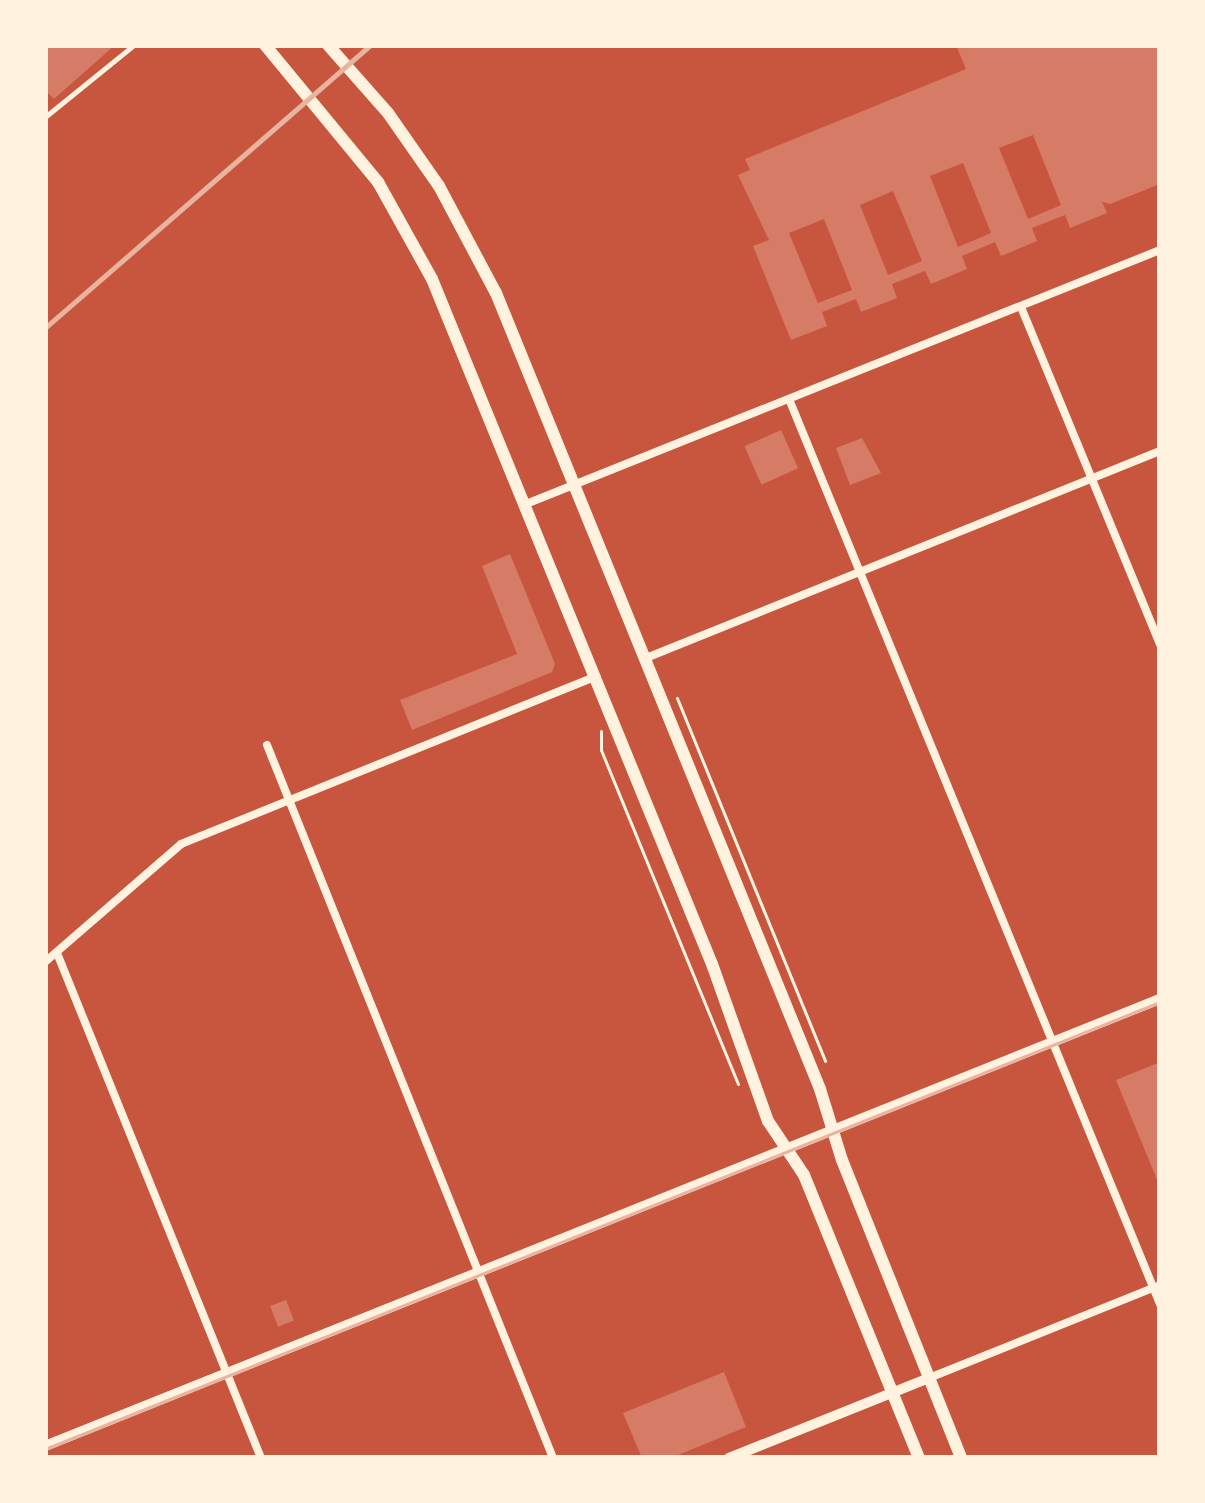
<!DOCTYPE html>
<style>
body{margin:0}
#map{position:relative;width:1205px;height:1503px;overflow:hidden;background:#c8553d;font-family:Ubuntu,sans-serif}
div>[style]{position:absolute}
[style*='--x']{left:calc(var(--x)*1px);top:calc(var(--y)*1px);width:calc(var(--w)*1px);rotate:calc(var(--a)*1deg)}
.building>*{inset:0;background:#d67c66;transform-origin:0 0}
.path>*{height:3px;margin:-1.5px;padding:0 1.5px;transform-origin:1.5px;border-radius:1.5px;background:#fff3e0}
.service>*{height:4.5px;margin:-2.25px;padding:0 2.25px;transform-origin:2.25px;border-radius:2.25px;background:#fff3e0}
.minor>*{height:8px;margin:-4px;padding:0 4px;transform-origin:4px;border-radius:4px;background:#fff3e0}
.tertiary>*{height:10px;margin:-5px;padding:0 5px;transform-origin:5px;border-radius:5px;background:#fff3e0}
.secondary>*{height:12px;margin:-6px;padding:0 6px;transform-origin:6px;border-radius:6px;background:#fff3e0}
.tram>*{height:3px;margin:-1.5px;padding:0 1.5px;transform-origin:1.5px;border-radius:1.5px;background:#e9b49f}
.rail>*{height:4.5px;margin:-2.25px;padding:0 2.25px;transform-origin:2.25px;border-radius:2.25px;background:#e9b49f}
span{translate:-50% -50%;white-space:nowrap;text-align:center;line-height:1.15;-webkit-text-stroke:12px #fff3e0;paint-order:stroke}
.frame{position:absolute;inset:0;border:48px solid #fff3e0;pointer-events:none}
</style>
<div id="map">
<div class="building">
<i style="clip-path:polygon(45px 45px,115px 45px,54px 99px,45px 90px)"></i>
<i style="clip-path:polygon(evenodd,956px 45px,1158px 45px,1160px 184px,1110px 204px,1102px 202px,1107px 213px,1070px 228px,1065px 215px,1032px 228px,1037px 241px,1001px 256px,995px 242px,962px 256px,967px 269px,931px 284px,925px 271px,892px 284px,897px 298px,861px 312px,856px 299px,822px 312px,827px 326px,791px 340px,753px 246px,769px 240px,738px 175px,750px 170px,745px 159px,966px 69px,956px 45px,1033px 135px,1061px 205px,1028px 219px,999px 148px,1033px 135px,956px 45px,963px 163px,991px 233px,958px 247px,930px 176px,963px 163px,956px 45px,893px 191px,922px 261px,888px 275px,860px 205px,893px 191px,956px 45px,824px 219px,852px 290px,818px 303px,789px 233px,824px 219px)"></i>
<i style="left:781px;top:430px;width:42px;height:40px;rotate:66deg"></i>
<i style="clip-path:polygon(862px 438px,881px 473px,850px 485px,836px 448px)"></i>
<i style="clip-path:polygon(510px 554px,555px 664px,552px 672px,412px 730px,400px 700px,517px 654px,482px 566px)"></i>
<i style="clip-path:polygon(1160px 1062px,1160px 1187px,1116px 1080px)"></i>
<i style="left:286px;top:1300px;width:22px;height:17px;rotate:69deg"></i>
<i style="clip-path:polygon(724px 1372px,746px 1427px,671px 1458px,642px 1458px,623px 1413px)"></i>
</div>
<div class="path">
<i style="--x:677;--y:698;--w:392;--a:67.8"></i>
<i style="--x:601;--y:731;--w:19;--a:90"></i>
<i style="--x:601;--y:750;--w:361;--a:67.7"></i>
</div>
<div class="service">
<i style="--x:45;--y:117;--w:114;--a:-39"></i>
</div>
<div class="minor">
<i style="--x:1021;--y:307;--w:365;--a:67.6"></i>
<i style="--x:789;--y:399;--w:978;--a:67.71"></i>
<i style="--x:526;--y:504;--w:683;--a:-21.83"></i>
<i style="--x:646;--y:658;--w:554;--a:-21.94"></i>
<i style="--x:267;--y:745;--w:768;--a:68.14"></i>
<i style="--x:57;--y:953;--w:545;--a:68"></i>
<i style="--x:45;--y:962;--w:180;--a:-40.9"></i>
<i style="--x:181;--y:844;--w:448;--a:-22"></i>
<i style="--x:929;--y:1378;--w:249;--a:-21.9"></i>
</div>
<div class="tertiary">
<i style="--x:45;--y:1446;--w:1201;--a:-21.85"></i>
<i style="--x:729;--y:1458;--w:215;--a:-21.8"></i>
</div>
<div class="secondary">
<i style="--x:265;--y:45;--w:178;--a:50.5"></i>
<i style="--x:378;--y:182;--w:111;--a:60.9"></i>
<i style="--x:432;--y:279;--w:740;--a:67.77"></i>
<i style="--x:712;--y:964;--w:167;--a:70.4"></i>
<i style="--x:768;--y:1121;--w:65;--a:56.3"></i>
<i style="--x:804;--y:1175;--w:305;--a:67.9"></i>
<i style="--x:328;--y:45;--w:91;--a:48.6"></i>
<i style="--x:388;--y:113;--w:89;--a:55.1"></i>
<i style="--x:439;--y:186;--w:121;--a:62"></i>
<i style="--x:496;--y:293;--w:859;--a:67.85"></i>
<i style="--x:820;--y:1089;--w:74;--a:72.8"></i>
<i style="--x:842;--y:1160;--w:321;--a:68.2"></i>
</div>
<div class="tram">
<i style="--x:45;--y:1449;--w:1201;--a:-21.85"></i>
</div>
<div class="rail">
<i style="--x:45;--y:328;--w:432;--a:-41"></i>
</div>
<div class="frame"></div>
</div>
